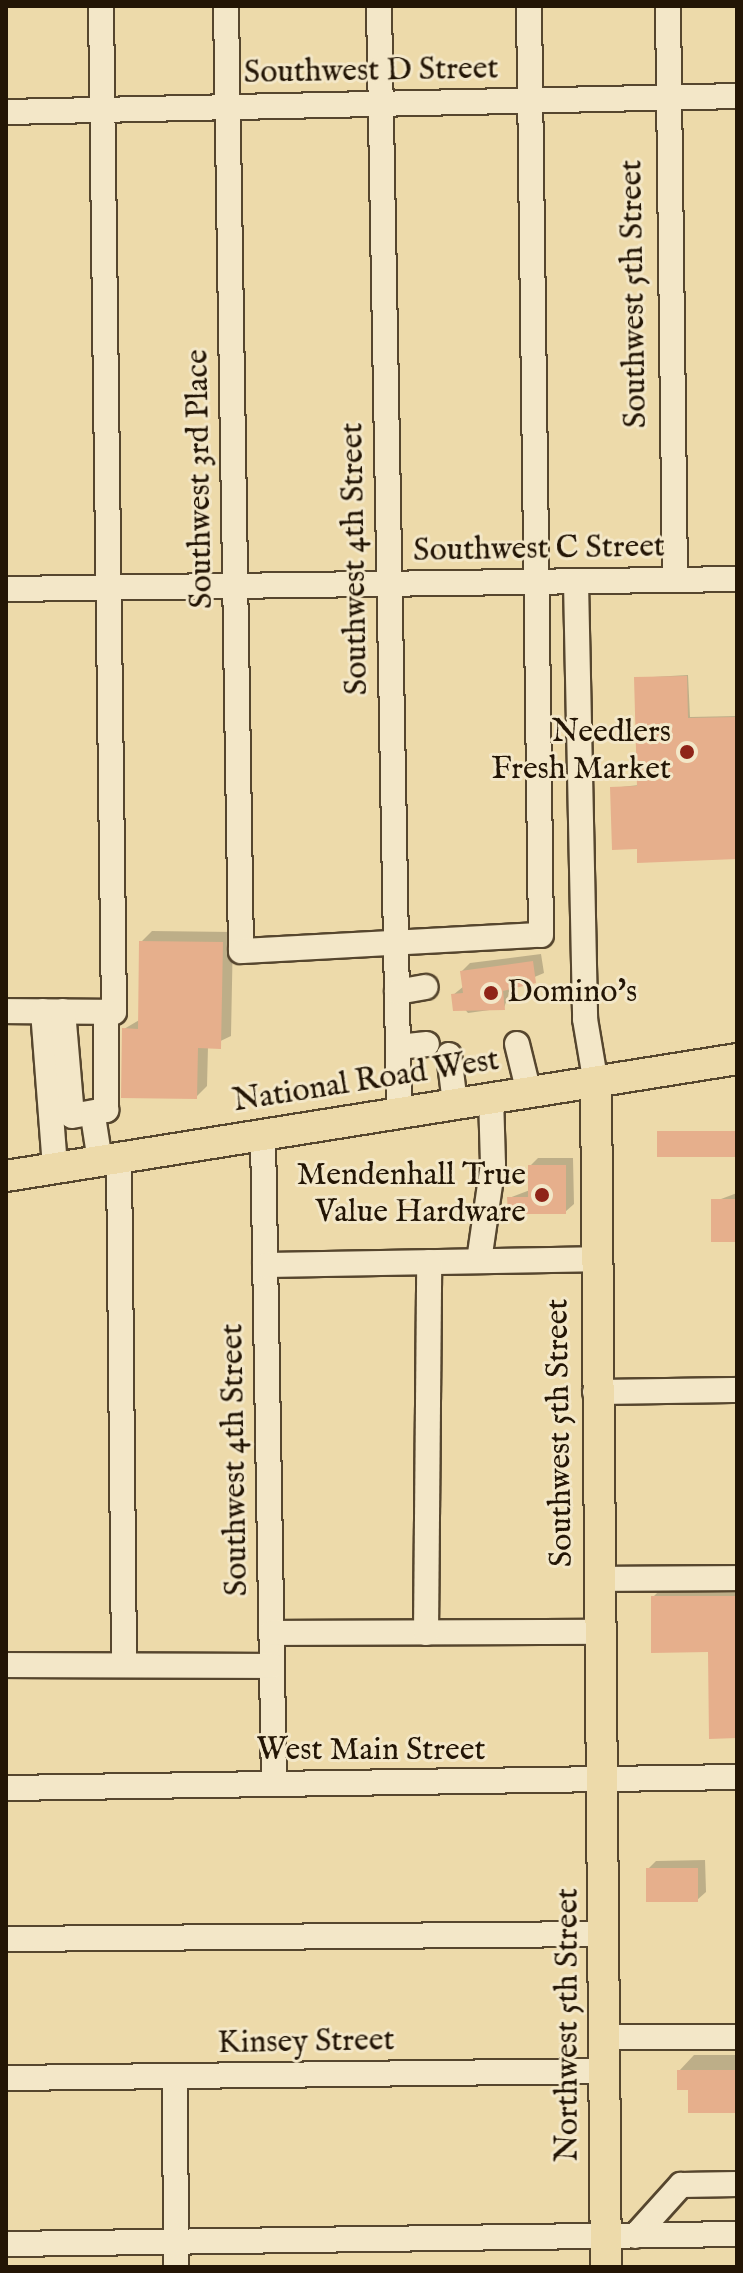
<!DOCTYPE html>
<style>
body{margin:0}
#map{position:relative;width:743px;height:2273px;overflow:hidden;background:#eddaaa;font-family:"IM FELL English",serif}
div>[style]{position:absolute}
[style*='--x']{left:calc(var(--x)*1px);top:calc(var(--y)*1px);width:calc(var(--w)*1px);rotate:calc(var(--a)*1deg)}
.shadow>*{inset:0;background:#0003}
.building>*{inset:0;background:#e6af8c;transform-origin:0 0}
.roads{filter:drop-shadow(2px 0 #56462e) drop-shadow(-2px 0 #56462e) drop-shadow(0 2px #56462e) drop-shadow(0 -2px #56462e)}
.minor>*{height:24px;margin:-12px;padding:0 12px;transform-origin:12px;border-radius:12px;background:#f3e7c8}
.major>*{height:30px;margin:-15px;padding:0 15px;transform-origin:15px;border-radius:15px;background:#eddaaa}
.dots>*{width:22px;height:22px;translate:-50% -50%;box-sizing:border-box;border:4px solid #f3e7c8;border-radius:50%}
span{translate:-50% -50%;white-space:nowrap;text-align:center;line-height:1.15;-webkit-text-stroke:6px #f3e7c8;paint-order:stroke}
.street-label{font-size:32px;color:#231505}
.poi-label{font-size:32px;color:#231505}
.right{translate:-100% -50%;text-align:right}
.left{translate:0 -50%;text-align:left}
.frame{position:absolute;inset:0;border:8px solid #231505;pointer-events:none}
</style>
<div id="map">
<div class="shadow">
<i style="clip-path:polygon(688px 675px,690px 717px,737px 716px,737px 857px,639px 847px,612px 788px,639px 785px,636px 678px)"></i>
<i style="clip-path:polygon(152px 931px,233px 932px,231px 1036px,208px 1047px,207px 1086px,196px 1097px,124px 1029px,141px 1019px,141px 942px)"></i>
<i style="clip-path:polygon(541px 954px,544px 973px,511px 987px,504px 1008px,468px 1013px,453px 995px,464px 986px,462px 971px,470px 963px)"></i>
<i style="clip-path:polygon(737px 1131px,737px 1155px,659px 1140px,661px 1138px)"></i>
<i style="clip-path:polygon(538px 1158px,573px 1158px,574px 1204px,565px 1212px,509px 1198px,530px 1190px,530px 1166px)"></i>
<i style="clip-path:polygon(737px 1193px,737px 1240px,713px 1202px)"></i>
<i style="clip-path:polygon(664px 1586px,737px 1586px,737px 1736px,710px 1650px,653px 1597px)"></i>
<i style="clip-path:polygon(705px 1860px,706px 1892px,697px 1900px,648px 1869px,656px 1861px)"></i>
<i style="clip-path:polygon(694px 2055px,737px 2055px,737px 2111px,679px 2071px)"></i>
</div>
<div class="building">
<i style="clip-path:polygon(687px 676px,688px 718px,737px 717px,737px 859px,637px 863px,637px 849px,612px 850px,610px 787px,637px 786px,634px 677px)"></i>
<i style="clip-path:polygon(139px 941px,223px 942px,221px 1049px,198px 1048px,197px 1099px,121px 1098px,122px 1028px,138px 1029px)"></i>
<i style="clip-path:polygon(533px 961px,536px 983px,503px 991px,505px 1010px,453px 1011px,451px 994px,463px 993px,460px 971px)"></i>
<i style="left:737px;top:1131px;width:26px;height:80px;rotate:90deg"></i>
<i style="clip-path:polygon(528px 1165px,566px 1165px,566px 1214px,508px 1214px,507px 1197px,528px 1197px)"></i>
<i style="left:737px;top:1199px;width:43px;height:26px;rotate:90deg"></i>
<i style="clip-path:polygon(651px 1596px,737px 1596px,737px 1738px,709px 1739px,708px 1652px,651px 1653px)"></i>
<i style="left:646px;top:1868px;width:52px;height:34px"></i>
<i style="clip-path:polygon(677px 2070px,737px 2070px,737px 2113px,688px 2113px,688px 2090px,677px 2090px)"></i>
</div>
<div class="roads">
<div class="minor">
<i style="--x:226;--y:6;--w:945;--a:89.09"></i>
<i style="--x:241;--y:951;--w:300;--a:-3.1"></i>
<i style="--x:541;--y:935;--w:929;--a:-90.74"></i>
<i style="--x:379;--y:6;--w:1105;--a:88.96"></i>
<i style="--x:668;--y:6;--w:574;--a:89.3"></i>
<i style="--x:6;--y:112;--w:731;--a:-1.25"></i>
<i style="--x:576;--y:582;--w:437;--a:88.8"></i>
<i style="--x:585;--y:1019;--w:66;--a:80.4"></i>
<i style="--x:6;--y:589;--w:731;--a:-0.78"></i>
<i style="--x:397;--y:992;--w:29;--a:-10"></i>
<i style="--x:6;--y:1011;--w:108;--a:0.5"></i>
<i style="--x:114;--y:1012;--w:1006;--a:-90.74"></i>
<i style="--x:43;--y:1011;--w:157;--a:85.6"></i>
<i style="--x:63;--y:1011;--w:105;--a:85.1"></i>
<i style="--x:72;--y:1116;--w:35;--a:-10"></i>
<i style="--x:106;--y:1110;--w:99;--a:-90"></i>
<i style="--x:517;--y:1044;--w:50;--a:76.2"></i>
<i style="--x:398;--y:1047;--w:29;--a:-6"></i>
<i style="--x:449;--y:1055;--w:48;--a:82.9"></i>
<i style="--x:93;--y:1116;--w:46;--a:81.2"></i>
<i style="--x:263;--y:1136;--w:647;--a:89.03"></i>
<i style="--x:119;--y:1158;--w:507;--a:89.43"></i>
<i style="--x:479;--y:1261;--w:98;--a:-81.8"></i>
<i style="--x:493;--y:1164;--w:66;--a:-91.7"></i>
<i style="--x:265;--y:1265;--w:331;--a:-1"></i>
<i style="--x:595;--y:1392;--w:142;--a:-0.8"></i>
<i style="--x:599;--y:1579;--w:138;--a:-0.4"></i>
<i style="--x:271;--y:1633;--w:329;--a:-0.2"></i>
<i style="--x:426;--y:1633;--w:371;--a:-89.5"></i>
<i style="--x:6;--y:1665;--w:266;--a:0.2"></i>
<i style="--x:6;--y:1788;--w:731;--a:-0.86"></i>
<i style="--x:6;--y:1939;--w:599;--a:-0.48"></i>
<i style="--x:607;--y:2037;--w:130;--a:0"></i>
<i style="--x:175;--y:2076;--w:191;--a:89.7"></i>
<i style="--x:6;--y:2078;--w:601;--a:-0.67"></i>
<i style="--x:635;--y:2236;--w:69;--a:-48"></i>
<i style="--x:681;--y:2185;--w:56;--a:-1"></i>
<i style="--x:6;--y:2244;--w:731;--a:-0.78"></i>
</div>
<div class="major">
<i style="--x:596;--y:1084;--w:1183;--a:89.52"></i>
<i style="--x:6;--y:1176;--w:740;--a:-9.09"></i>
</div>
</div>
<div class="dots">
<i style="left:687px;top:752px;background:#8f2418"></i>
<i style="left:491px;top:993px;background:#8f2418"></i>
<i style="left:542px;top:1195px;background:#8f2418"></i>
</div>
<div class="street-label">
<span style="left:371px;top:72px;rotate:-1deg">Southwest D Street</span>
<span style="left:635px;top:294px;rotate:-91deg">Southwest 5th Street</span>
<span style="left:201px;top:479px;rotate:-91deg">Southwest 3rd Place</span>
<span style="left:539px;top:550px;rotate:-1deg">Southwest C Street</span>
<span style="left:356px;top:559px;rotate:-91deg">Southwest 4th Street</span>
<span style="left:366px;top:1082px;rotate:-9deg">National Road West</span>
<span style="left:561px;top:1433px;rotate:-91deg">Southwest 5th Street</span>
<span style="left:236px;top:1460px;rotate:-91deg">Southwest 4th Street</span>
<span style="left:371px;top:1751px">West Main Street</span>
<span style="left:569px;top:2025px;rotate:-90deg">Northwest 5th Street</span>
<span style="left:306px;top:2043px;rotate:-1deg">Kinsey Street</span>
</div>
<div class="poi-label">
<span class="right" style="left:671px;top:752px">Needlers<br>Fresh Market</span>
<span class="left" style="left:507px;top:993px">Domino's</span>
<span class="right" style="left:526px;top:1195px">Mendenhall True<br>Value Hardware</span>
</div>
<div class="frame"></div>
</div>
